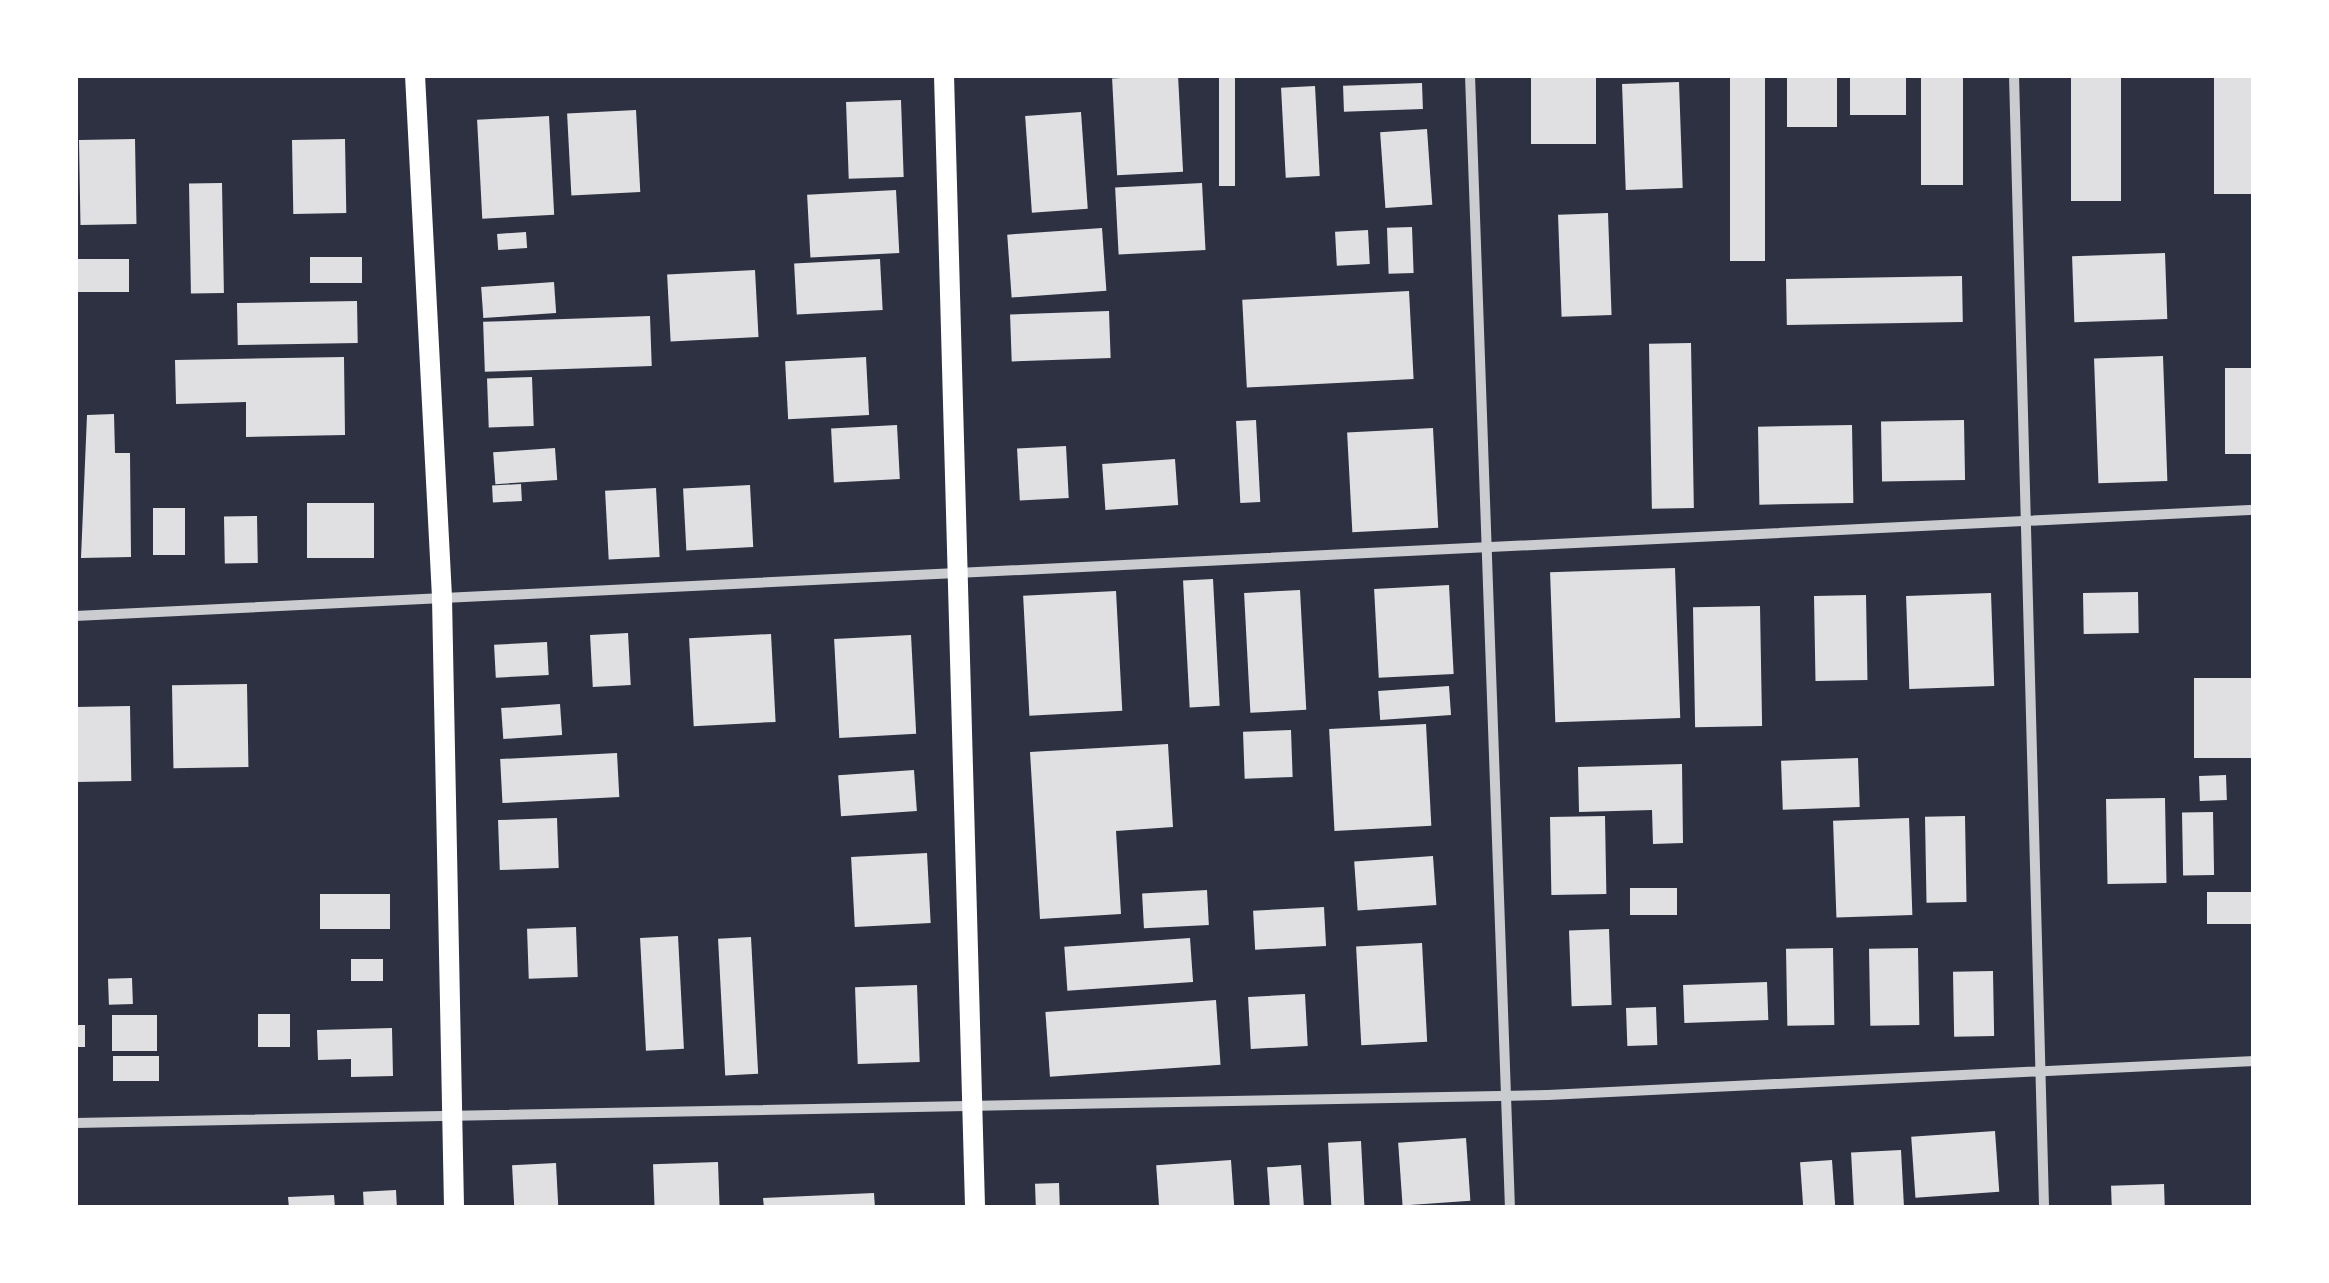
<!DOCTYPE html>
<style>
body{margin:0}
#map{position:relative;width:2329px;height:1283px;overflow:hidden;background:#2d3142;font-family:Raleway,sans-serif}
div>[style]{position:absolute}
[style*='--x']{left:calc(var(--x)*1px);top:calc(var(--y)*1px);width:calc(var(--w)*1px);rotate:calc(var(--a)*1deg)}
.building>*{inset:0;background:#e0e0e3;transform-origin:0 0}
.minor>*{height:10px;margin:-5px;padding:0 5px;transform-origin:5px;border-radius:5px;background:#caccd0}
.secondary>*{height:20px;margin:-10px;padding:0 10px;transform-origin:10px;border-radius:10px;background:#fff}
span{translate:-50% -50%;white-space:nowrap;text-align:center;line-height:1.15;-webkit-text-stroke:9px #fff;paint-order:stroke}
.frame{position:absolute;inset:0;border:78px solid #fff;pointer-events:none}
</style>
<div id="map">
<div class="building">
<i style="left:1178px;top:75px;width:97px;height:66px;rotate:87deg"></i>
<i style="left:1219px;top:75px;width:16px;height:111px"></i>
<i style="left:1531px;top:75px;width:65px;height:69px"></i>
<i style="left:1730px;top:75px;width:35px;height:186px"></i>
<i style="left:1787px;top:75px;width:50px;height:52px"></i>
<i style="left:1850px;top:75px;width:56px;height:40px"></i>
<i style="left:1921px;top:75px;width:42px;height:110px"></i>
<i style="left:2071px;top:75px;width:50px;height:126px"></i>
<i style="left:2214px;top:75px;width:40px;height:119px"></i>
<i style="left:1679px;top:82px;width:106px;height:57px;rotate:88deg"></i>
<i style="left:1422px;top:83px;width:26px;height:79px;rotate:88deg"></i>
<i style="left:1315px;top:86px;width:90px;height:34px;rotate:87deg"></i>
<i style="left:901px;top:100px;width:77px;height:55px;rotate:88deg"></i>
<i style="left:636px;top:110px;width:82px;height:69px;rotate:87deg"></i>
<i style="left:1081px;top:112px;width:97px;height:56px;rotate:86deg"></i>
<i style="left:549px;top:116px;width:99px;height:72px;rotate:87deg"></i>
<i style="left:1427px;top:129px;width:76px;height:47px;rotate:86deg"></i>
<i style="left:135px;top:139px;width:85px;height:56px;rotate:89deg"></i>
<i style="left:345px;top:139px;width:74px;height:53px;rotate:89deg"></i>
<i style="left:222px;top:183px;width:110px;height:33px;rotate:89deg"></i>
<i style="left:1202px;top:183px;width:67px;height:87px;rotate:87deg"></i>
<i style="left:896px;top:190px;width:63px;height:89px;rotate:87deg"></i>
<i style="left:1608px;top:213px;width:102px;height:50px;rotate:88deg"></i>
<i style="left:1412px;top:227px;width:46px;height:25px;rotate:88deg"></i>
<i style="left:1102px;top:228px;width:63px;height:95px;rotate:86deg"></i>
<i style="left:1368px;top:230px;width:34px;height:33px;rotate:87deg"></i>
<i style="left:526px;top:232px;width:16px;height:29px;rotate:86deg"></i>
<i style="left:2165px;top:253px;width:66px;height:93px;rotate:88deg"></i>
<i style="left:310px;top:257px;width:52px;height:26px"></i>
<i style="left:129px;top:259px;width:33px;height:54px;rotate:90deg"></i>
<i style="left:880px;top:259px;width:51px;height:86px;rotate:87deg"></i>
<i style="left:755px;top:270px;width:67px;height:88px;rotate:87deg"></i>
<i style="left:1962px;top:276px;width:46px;height:176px;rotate:89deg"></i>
<i style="left:554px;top:282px;width:31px;height:73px;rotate:86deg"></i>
<i style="left:1409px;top:291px;width:88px;height:167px;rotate:87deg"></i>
<i style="left:357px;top:301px;width:42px;height:120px;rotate:89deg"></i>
<i style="left:1109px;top:311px;width:47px;height:99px;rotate:88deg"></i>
<i style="left:650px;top:316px;width:50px;height:167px;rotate:88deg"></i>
<i style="left:1691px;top:343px;width:165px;height:42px;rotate:89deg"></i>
<i style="left:2163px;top:356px;width:125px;height:69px;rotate:88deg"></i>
<i style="clip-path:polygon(344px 357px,345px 435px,246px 437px,246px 402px,176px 404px,175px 360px)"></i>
<i style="left:866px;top:357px;width:58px;height:81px;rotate:87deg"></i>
<i style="left:2254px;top:368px;width:86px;height:29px;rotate:90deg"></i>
<i style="left:532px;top:377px;width:49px;height:45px;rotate:88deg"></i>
<i style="clip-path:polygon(114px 414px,115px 453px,130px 453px,131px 557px,81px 558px,87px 415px)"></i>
<i style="left:1256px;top:420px;width:82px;height:20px;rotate:87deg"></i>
<i style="left:1964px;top:420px;width:60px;height:83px;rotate:89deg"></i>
<i style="left:897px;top:425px;width:54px;height:66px;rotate:87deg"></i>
<i style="left:1852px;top:425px;width:78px;height:94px;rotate:89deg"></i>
<i style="left:1433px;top:428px;width:100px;height:86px;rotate:87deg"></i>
<i style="left:1066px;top:446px;width:52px;height:49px;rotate:87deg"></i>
<i style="left:555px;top:448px;width:32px;height:62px;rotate:86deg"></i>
<i style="left:1175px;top:459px;width:46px;height:73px;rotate:86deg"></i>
<i style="left:521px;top:484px;width:17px;height:29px;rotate:87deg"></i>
<i style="left:750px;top:485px;width:62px;height:67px;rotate:87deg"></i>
<i style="left:656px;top:488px;width:69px;height:51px;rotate:87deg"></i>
<i style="left:374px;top:503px;width:55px;height:67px;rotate:90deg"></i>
<i style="left:153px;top:508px;width:32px;height:47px"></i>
<i style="left:257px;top:516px;width:47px;height:33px;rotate:89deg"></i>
<i style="left:1675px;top:568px;width:150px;height:125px;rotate:88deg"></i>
<i style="left:1213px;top:579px;width:127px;height:30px;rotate:87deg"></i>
<i style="left:1449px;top:585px;width:89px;height:75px;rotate:87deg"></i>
<i style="left:1300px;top:590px;width:120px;height:56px;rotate:87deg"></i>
<i style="left:1116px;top:591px;width:120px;height:93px;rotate:87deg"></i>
<i style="left:2138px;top:592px;width:41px;height:55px;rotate:89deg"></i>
<i style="left:1991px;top:593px;width:93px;height:85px;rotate:88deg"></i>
<i style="left:1866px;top:595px;width:85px;height:52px;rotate:89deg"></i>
<i style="left:1760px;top:606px;width:120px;height:67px;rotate:89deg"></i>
<i style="left:628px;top:633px;width:52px;height:38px;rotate:87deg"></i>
<i style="left:771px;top:634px;width:88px;height:82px;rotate:87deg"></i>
<i style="left:911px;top:635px;width:99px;height:77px;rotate:87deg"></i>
<i style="left:547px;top:642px;width:33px;height:53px;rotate:87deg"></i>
<i style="left:2254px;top:678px;width:80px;height:60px;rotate:90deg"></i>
<i style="left:247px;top:684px;width:83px;height:75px;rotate:89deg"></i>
<i style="left:1449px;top:686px;width:29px;height:71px;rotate:86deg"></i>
<i style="left:560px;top:704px;width:31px;height:59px;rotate:86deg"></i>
<i style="left:130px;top:706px;width:75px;height:55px;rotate:89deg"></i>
<i style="left:1426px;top:724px;width:102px;height:97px;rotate:87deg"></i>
<i style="left:1291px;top:730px;width:47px;height:48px;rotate:88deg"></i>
<i style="clip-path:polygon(1168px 744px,1173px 827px,1116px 831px,1121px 914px,1040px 919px,1030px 752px)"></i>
<i style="left:617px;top:753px;width:44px;height:117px;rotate:87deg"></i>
<i style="left:1858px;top:758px;width:49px;height:77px;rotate:88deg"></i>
<i style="clip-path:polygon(1682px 764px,1683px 843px,1653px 844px,1652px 810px,1579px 812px,1578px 767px)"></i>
<i style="left:914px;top:770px;width:41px;height:76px;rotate:86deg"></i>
<i style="left:2226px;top:775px;width:25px;height:27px;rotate:88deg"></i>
<i style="left:2165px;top:798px;width:85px;height:59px;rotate:89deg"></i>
<i style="left:2213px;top:812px;width:63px;height:31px;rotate:89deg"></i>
<i style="left:1605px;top:816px;width:78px;height:55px;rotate:89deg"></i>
<i style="left:1965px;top:816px;width:86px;height:40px;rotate:89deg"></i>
<i style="left:557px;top:818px;width:50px;height:59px;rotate:88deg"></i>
<i style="left:1909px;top:818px;width:97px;height:76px;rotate:88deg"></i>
<i style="left:927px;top:853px;width:70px;height:76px;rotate:87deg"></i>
<i style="left:1433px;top:856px;width:49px;height:79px;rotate:86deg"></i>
<i style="left:1677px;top:888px;width:27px;height:47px;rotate:90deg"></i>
<i style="left:1207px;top:890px;width:35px;height:65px;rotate:87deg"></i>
<i style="left:2254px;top:892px;width:32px;height:47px;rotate:90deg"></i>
<i style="left:390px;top:894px;width:35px;height:70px;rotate:90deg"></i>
<i style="left:1324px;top:907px;width:39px;height:71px;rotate:87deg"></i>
<i style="left:576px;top:927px;width:50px;height:49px;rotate:88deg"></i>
<i style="left:1609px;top:929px;width:76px;height:40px;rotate:88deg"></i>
<i style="left:678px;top:936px;width:113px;height:38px;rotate:87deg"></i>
<i style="left:751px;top:937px;width:137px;height:33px;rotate:87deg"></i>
<i style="left:1190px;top:938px;width:44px;height:126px;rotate:86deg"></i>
<i style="left:1422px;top:943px;width:99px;height:66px;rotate:87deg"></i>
<i style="left:1833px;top:948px;width:77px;height:47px;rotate:89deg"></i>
<i style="left:1918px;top:948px;width:77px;height:49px;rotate:89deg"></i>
<i style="left:383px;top:959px;width:22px;height:32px;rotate:90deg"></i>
<i style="left:1993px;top:971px;width:65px;height:40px;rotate:89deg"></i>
<i style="left:132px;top:978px;width:26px;height:24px;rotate:88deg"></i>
<i style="left:1767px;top:982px;width:38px;height:84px;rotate:88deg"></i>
<i style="left:917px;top:985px;width:77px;height:62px;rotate:88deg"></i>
<i style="left:1305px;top:994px;width:52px;height:57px;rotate:87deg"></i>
<i style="left:1216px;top:1000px;width:65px;height:171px;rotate:86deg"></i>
<i style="left:1656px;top:1007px;width:38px;height:30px;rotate:88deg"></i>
<i style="left:290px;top:1014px;width:33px;height:32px;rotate:90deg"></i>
<i style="left:112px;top:1015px;width:45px;height:36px"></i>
<i style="left:75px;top:1025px;width:10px;height:22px"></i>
<i style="clip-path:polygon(392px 1028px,393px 1076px,351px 1077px,351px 1059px,318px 1060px,317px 1030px)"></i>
<i style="left:159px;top:1056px;width:25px;height:46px;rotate:90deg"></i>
<i style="left:1995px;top:1131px;width:61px;height:84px;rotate:86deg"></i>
<i style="left:1466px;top:1138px;width:63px;height:68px;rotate:86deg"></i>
<i style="left:1361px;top:1141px;width:67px;height:33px;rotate:87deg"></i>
<i style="left:1901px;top:1150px;width:58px;height:50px;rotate:87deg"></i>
<i style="left:1231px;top:1160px;width:48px;height:75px;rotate:86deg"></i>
<i style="left:1832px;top:1160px;width:48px;height:32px;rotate:86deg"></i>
<i style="left:718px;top:1162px;width:46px;height:65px;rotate:88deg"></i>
<i style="left:556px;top:1163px;width:45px;height:44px;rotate:87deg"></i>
<i style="left:1301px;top:1165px;width:43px;height:34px;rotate:86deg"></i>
<i style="left:1059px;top:1183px;width:25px;height:24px;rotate:88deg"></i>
<i style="left:2164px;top:1184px;width:24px;height:53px;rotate:88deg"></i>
<i style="left:396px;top:1190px;width:18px;height:33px;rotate:87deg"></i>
<i style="clip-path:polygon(874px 1193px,875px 1208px,764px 1208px,763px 1198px)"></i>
<i style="clip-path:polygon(334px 1195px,335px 1208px,289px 1208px,288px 1197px)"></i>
</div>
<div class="minor">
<i style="--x:1470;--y:75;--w:1134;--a:87.98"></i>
<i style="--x:2014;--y:75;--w:1133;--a:88.48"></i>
<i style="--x:75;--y:616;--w:2182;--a:-2.79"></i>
<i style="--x:75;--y:1123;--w:1473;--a:-1.09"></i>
<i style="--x:1548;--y:1095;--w:707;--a:-2.76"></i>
</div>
<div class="secondary">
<i style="--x:415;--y:75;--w:524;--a:87.04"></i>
<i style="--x:442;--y:598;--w:610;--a:88.87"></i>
<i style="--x:944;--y:75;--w:1133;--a:88.43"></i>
</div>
<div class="frame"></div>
</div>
